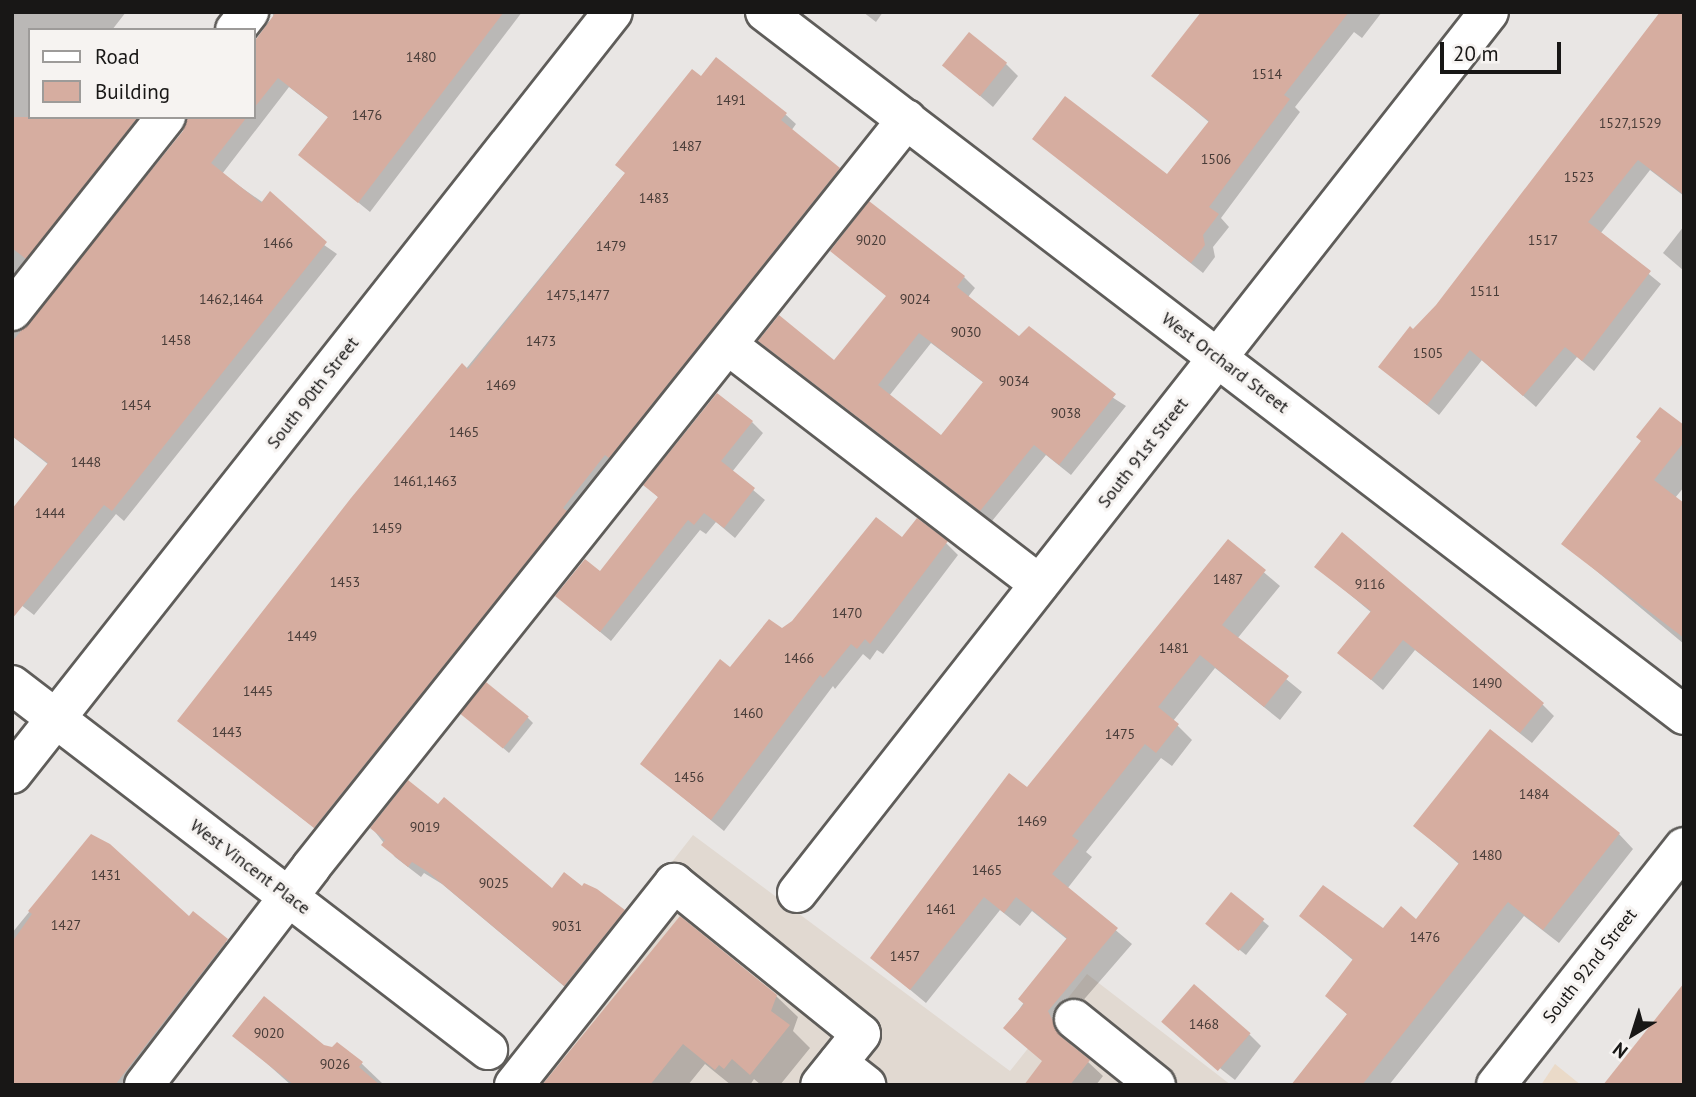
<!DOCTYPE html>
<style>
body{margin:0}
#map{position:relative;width:1696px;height:1097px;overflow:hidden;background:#e9e6e4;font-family:"PT Sans",sans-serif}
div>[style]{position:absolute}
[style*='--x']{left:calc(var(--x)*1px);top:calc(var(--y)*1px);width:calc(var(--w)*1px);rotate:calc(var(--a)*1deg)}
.built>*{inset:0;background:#e1d9d1}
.education>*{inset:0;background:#eadac8}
.shadow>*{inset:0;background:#0003}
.building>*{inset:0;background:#d6ada0;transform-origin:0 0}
.roads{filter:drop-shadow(2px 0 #5f5d5a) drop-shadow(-2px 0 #5f5d5a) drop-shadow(0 2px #5f5d5a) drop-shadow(0 -2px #5f5d5a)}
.minor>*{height:38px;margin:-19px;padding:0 19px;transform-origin:19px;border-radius:19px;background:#fff}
span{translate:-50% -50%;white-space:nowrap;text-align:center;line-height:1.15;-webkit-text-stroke:6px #f6f3f1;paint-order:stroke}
.number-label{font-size:14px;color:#483c38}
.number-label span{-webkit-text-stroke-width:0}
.street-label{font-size:18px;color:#181716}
.frame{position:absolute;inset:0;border:14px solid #181716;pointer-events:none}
.legend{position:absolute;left:28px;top:28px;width:228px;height:91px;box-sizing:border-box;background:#f6f3f1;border:2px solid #9d9b99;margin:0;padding:9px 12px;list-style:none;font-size:21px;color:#181716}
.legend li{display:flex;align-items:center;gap:14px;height:35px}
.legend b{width:35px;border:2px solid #9d9b99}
.north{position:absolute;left:1598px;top:999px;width:70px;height:70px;-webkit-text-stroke:5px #f6f3f1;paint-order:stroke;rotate:218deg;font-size:19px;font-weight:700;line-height:28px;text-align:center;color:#181716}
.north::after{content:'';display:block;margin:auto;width:24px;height:32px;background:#181716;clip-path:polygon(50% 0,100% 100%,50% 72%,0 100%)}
.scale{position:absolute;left:1440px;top:42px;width:121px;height:32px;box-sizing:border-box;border:4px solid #181716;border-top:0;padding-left:9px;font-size:21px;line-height:24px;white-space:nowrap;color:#181716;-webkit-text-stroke:5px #f6f3f1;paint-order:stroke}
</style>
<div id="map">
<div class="built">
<i style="clip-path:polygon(693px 835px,1010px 1071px,1087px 974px,1231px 1085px,498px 1085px)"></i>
</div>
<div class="education">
<i style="clip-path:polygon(1555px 1064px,1581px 1085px,1541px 1085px)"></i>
</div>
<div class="shadow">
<i style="clip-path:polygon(12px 12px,126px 12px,112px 30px,30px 30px,30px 117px,148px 117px,12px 300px)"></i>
<i style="clip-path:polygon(272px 12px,522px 12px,370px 212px,300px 155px,329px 118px,289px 87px,222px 174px,337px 254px,124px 521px,116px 514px,34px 615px,12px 598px,49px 465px,12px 436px,12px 333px,30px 326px,195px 117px,254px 117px,254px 43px,274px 18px)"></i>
<i style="clip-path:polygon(863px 12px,883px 12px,876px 22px)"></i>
<i style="clip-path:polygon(1199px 12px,1382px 12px,1362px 38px,1354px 32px,1295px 107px,1300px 112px,1221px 218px,1229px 227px,1213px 247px,1215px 257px,1203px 273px,1034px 139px,1168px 177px,1210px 123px,1154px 76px,1202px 15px)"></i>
<i style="clip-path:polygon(1684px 12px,1684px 196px,1650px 170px,1600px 234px,1661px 284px,1594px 371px,1577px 357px,1536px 407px,1482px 360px,1439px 415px,1380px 367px,1437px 307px)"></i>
<i style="clip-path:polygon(1006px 64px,1018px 76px,993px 107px,945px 66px)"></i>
<i style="clip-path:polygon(702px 79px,785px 114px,796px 124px,791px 131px,849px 180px,326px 837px,179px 721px)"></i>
<i style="clip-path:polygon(1684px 226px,1684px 271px,1663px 253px)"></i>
<i style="clip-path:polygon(evenodd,964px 277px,975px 288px,968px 297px,1019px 338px,1126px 406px,1071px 475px,1046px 455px,992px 521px,761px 341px,834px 363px,964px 277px,931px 343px,984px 383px,941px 437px,889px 396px,931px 343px)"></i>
<i style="clip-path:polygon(752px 422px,763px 433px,732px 472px,765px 500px,735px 538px,716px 522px,706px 534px,700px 530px,611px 641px,557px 596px,601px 573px,659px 498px,646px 485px)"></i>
<i style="clip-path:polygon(1684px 427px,1684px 487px,1675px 498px,1684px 505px,1684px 644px,1564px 544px)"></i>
<i style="clip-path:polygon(902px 539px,946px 543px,958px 555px,883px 654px,877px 650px,870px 660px,863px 654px,835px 689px,833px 686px,724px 831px,642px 764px,731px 670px)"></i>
<i style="clip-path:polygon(1228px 542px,1280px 586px,1237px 639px,1302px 692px,1280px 720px,1215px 668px,1173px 721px,1192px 740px,1172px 766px,1161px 758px,1086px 852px,1092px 857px,1067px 889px,1132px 944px,1061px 1026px,1072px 1047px,1103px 1076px,1096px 1085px,1026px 1085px,1044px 1062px,1006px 1028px,1068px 940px,1032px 911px,1020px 926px,1000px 910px,926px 1003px,872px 958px,1027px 789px)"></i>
<i style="clip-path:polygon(1317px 567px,1543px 705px,1554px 716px,1532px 743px,1415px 650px,1383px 690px,1340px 653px,1372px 613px)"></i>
<i style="clip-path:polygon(528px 718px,533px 723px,509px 753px,469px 719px)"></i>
<i style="clip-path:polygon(1415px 826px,1619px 834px,1633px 849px,1559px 943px,1524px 916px,1389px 1085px,1293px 1085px,1348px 1015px,1327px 995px,1354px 961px,1301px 916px,1384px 930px,1417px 921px,1460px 865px)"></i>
<i style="clip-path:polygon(372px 828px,552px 890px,582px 889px,624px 911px,636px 923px,577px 997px,442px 884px,424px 873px,421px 877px,395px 857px)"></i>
<i style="clip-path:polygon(91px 836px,189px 918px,193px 913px,238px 952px,134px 1085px,12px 1085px,12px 933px)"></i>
<i style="clip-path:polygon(1231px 895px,1269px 926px,1246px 955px,1214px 929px)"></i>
<i style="clip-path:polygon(776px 996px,798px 1017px,793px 1031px,810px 1048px,780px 1085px,761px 1085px,754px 1079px,750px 1085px,731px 1085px,705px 1064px,688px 1085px,545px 1085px)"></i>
<i style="clip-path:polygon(1177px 1034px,1249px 1034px,1261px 1046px,1235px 1080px)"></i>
<i style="clip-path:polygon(235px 1035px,323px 1046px,361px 1063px,383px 1084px,291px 1085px)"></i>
</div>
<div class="building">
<i style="clip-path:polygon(276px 12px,504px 12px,358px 203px,298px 155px,328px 117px,278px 78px,254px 108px,254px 42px)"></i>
<i style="clip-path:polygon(1201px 12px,1349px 12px,1284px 95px,1290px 99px,1209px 207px,1219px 214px,1203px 235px,1205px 245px,1191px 263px,1032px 139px,1065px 96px,1167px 174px,1209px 121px,1151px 76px)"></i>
<i style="clip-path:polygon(1660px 12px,1684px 12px,1684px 195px,1638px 160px,1588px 222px,1651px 271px,1582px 361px,1565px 347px,1523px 396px,1470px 350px,1427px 405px,1378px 367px,1410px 326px,1413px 329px,1436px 305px)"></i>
<i style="left:969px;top:32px;width:49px;height:43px;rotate:39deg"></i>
<i style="clip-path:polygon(716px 57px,787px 113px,781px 120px,840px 168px,609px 458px,605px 455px,563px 508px,567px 511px,314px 828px,177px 721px,351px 498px,462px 363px,468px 369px,625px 173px,615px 165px,692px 69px,701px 76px)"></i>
<i style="clip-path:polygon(12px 117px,138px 117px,26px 259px,12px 248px)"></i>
<i style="clip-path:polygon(187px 117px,247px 117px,211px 163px,261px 203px,270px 191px,327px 242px,112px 511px,104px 505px,12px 619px,12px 509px,48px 463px,12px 436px,12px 342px,183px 131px)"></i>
<i style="clip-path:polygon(evenodd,869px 201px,965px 276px,957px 287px,1019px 336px,1029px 326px,1116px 394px,1059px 465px,1034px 445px,980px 511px,758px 341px,779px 315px,834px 360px,886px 296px,830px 251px,869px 201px,919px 333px,983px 382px,941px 435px,878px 385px,919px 333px)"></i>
<i style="clip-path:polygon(717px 393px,753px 421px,721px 461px,755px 488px,724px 528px,704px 513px,694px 525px,688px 520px,600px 632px,555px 596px,585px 559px,600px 571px,658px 497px,643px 485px)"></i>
<i style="clip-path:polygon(1660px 407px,1684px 425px,1684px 442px,1654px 480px,1684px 503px,1684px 638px,1561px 544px,1641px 441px,1636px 437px)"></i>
<i style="clip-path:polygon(876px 517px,902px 537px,917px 518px,948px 541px,870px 644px,865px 639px,857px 649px,851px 644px,823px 678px,820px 675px,711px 820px,640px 764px,720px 659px,730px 667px,769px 619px,782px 628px,792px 621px)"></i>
<i style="clip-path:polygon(1342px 532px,1544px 703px,1520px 733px,1403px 640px,1371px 680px,1337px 653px,1371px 611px,1314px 567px)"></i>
<i style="clip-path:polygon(1228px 539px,1266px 570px,1222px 625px,1289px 676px,1264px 707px,1200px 655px,1158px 707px,1179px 724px,1156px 753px,1145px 744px,1072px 836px,1079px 841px,1052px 874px,1118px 928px,1048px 1011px,1060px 1036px,1090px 1060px,1070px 1085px,1024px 1085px,1042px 1061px,1003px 1028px,1024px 1004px,1018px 999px,1067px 938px,1016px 897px,1004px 913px,984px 897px,910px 990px,870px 958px,1009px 773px,1027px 787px)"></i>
<i style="left:486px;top:682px;width:55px;height:41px;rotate:39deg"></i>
<i style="clip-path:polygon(1490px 729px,1620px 833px,1543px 930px,1508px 902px,1362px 1085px,1291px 1085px,1347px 1014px,1325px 996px,1353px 959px,1299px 916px,1323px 885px,1383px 928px,1401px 906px,1416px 919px,1459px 863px,1413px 826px)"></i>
<i style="clip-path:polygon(408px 780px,438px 804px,444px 797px,552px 888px,564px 872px,582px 886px,584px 883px,597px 889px,625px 910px,564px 986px,428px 872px,412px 862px,408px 867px,381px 845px,385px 840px,370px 828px)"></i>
<i style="clip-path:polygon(91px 834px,110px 844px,189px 916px,193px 911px,228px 939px,115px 1085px,12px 1085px,12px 942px,32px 914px,28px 911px)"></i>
<i style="left:1231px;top:892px;width:43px;height:41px;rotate:39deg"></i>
<i style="clip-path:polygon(680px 916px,777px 995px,771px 1011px,790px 1025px,750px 1075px,732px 1059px,724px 1069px,719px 1065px,715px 1070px,683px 1044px,650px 1085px,542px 1085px)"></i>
<i style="clip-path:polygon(1684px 983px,1684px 1085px,1603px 1085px)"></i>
<i style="left:1194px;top:984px;width:75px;height:50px;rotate:41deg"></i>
<i style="clip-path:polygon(264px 996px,324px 1045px,332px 1047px,337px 1042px,363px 1062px,359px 1067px,380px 1085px,294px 1085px,232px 1036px)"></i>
</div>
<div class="roads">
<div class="minor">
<i style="--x:765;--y:12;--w:1157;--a:37.41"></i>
<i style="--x:235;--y:30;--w:23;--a:-52"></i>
<i style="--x:12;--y:311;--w:248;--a:-51.6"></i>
<i style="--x:729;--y:346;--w:391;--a:37.5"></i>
<i style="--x:12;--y:685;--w:600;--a:37.48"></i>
<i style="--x:12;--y:774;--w:970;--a:-51.74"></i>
<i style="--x:797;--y:893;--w:1120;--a:-51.85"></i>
<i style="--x:1074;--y:1019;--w:105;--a:38.8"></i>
<i style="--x:838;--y:1063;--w:36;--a:38"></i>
<i style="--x:144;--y:1085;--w:275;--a:-52.5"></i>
<i style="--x:311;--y:867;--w:956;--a:-51.45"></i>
<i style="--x:514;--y:1085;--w:258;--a:-51.6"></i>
<i style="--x:674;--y:883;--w:240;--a:38.9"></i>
<i style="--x:861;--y:1034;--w:65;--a:128.8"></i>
<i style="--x:1496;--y:1085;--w:303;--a:-51.7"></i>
</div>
</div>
<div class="number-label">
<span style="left:421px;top:57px">1480</span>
<span style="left:1267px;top:74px">1514</span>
<span style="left:731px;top:100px">1491</span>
<span style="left:367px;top:115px">1476</span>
<span style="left:1630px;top:123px">1527,1529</span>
<span style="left:687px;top:146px">1487</span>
<span style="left:1216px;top:159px">1506</span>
<span style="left:1579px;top:177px">1523</span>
<span style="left:654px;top:198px">1483</span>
<span style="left:871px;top:240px">9020</span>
<span style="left:1543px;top:240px">1517</span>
<span style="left:278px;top:243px">1466</span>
<span style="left:611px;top:246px">1479</span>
<span style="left:1485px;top:291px">1511</span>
<span style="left:578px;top:295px">1475,1477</span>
<span style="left:231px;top:299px">1462,1464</span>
<span style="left:915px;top:299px">9024</span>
<span style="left:966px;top:332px">9030</span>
<span style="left:176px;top:340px">1458</span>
<span style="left:541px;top:341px">1473</span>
<span style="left:1428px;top:353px">1505</span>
<span style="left:1014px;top:381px">9034</span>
<span style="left:501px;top:385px">1469</span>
<span style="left:136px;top:405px">1454</span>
<span style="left:1066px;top:413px">9038</span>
<span style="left:464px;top:432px">1465</span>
<span style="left:86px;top:462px">1448</span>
<span style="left:425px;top:481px">1461,1463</span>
<span style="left:50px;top:513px">1444</span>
<span style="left:387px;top:528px">1459</span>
<span style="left:1228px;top:579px">1487</span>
<span style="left:345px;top:582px">1453</span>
<span style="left:1370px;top:584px">9116</span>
<span style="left:847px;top:613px">1470</span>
<span style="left:302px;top:636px">1449</span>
<span style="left:1174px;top:648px">1481</span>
<span style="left:799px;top:658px">1466</span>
<span style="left:1487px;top:683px">1490</span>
<span style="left:258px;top:691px">1445</span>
<span style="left:748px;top:713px">1460</span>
<span style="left:227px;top:732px">1443</span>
<span style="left:1120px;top:734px">1475</span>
<span style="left:689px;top:777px">1456</span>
<span style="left:1534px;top:794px">1484</span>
<span style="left:1032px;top:821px">1469</span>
<span style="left:425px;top:827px">9019</span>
<span style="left:1487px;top:855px">1480</span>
<span style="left:987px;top:870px">1465</span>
<span style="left:106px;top:875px">1431</span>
<span style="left:494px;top:883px">9025</span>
<span style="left:941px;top:909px">1461</span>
<span style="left:66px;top:925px">1427</span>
<span style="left:567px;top:926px">9031</span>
<span style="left:1425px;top:937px">1476</span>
<span style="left:905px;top:956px">1457</span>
<span style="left:1204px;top:1024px">1468</span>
<span style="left:269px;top:1033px">9020</span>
<span style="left:335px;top:1064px">9026</span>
</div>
<div class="street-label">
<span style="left:1225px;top:363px;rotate:37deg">West Orchard Street</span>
<span style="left:313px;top:393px;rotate:-52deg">South 90th Street</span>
<span style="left:1143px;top:453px;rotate:-52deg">South 91st Street</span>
<span style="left:250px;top:867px;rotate:37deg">West Vincent Place</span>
<span style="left:1590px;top:966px;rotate:-52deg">South 92nd Street</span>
</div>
<div class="frame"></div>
<ul class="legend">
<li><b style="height:9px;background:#fff"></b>Road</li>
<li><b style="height:19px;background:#d6ada0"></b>Building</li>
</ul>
<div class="north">N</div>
<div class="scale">20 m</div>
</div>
